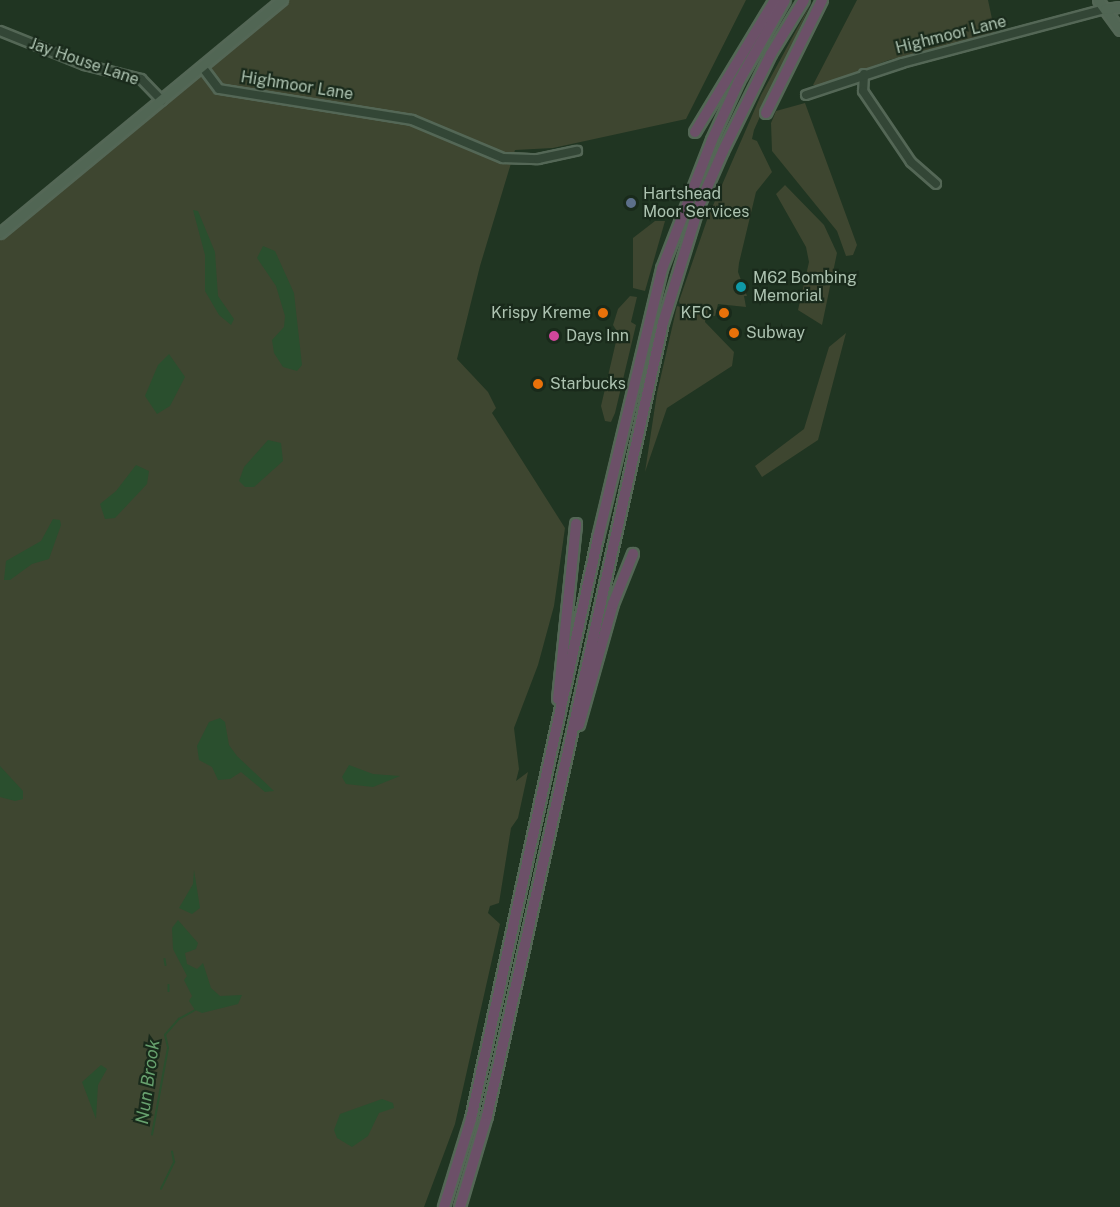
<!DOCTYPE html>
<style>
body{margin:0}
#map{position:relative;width:1120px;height:1207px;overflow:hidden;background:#203522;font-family:"Public Sans",sans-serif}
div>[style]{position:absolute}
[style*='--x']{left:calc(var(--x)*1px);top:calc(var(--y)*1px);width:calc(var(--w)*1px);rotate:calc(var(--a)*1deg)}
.green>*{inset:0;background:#3e4630}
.water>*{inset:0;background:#2a4f2e}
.stream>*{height:1.5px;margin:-0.75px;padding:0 0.75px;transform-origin:0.75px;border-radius:0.75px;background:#2a4f2e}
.roads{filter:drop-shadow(2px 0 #546756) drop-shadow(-2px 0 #546756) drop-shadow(0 2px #546756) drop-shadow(0 -2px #546756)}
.minor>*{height:8px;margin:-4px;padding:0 4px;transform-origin:4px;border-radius:4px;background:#334636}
.major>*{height:9px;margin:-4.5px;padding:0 4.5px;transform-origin:4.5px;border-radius:4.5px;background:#516654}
.highway>*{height:10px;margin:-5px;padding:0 5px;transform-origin:5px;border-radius:5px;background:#6c5068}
.dots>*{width:16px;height:16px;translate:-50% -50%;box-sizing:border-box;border:3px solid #192a1b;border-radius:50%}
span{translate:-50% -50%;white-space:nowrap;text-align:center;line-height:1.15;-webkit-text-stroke:4.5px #192a1b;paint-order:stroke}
.street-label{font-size:16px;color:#adc3b1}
.poi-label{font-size:16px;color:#adc3b1}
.left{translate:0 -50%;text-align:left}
.right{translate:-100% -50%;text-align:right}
.water-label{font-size:18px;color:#67a16e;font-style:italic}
</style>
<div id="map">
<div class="green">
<i style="clip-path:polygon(282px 0,746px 0,686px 119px,553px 148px,515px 150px,480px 266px,457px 359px,488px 392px,496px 408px,492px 413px,565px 528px,554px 606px,538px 665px,514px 728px,519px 769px,516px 781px,528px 772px,518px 818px,511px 828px,499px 903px,490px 906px,488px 913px,500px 924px,455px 1124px,424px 1207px,0 1207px,0 233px)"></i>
<i style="clip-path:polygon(857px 0,988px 0,995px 33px,889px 60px,823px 85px,813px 85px)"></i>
<i style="clip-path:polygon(811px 3px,754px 130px,752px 139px,757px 141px,772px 172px,756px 192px,739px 263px,738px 272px,747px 296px,744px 296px,746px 307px,718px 304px,715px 316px,706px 315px,705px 322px,734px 352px,732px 366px,667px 408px,645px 472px,657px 393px,677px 306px,704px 313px,680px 305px,679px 301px,708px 217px,761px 95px)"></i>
<i style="clip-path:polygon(805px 103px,857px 245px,853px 255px,846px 256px,837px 231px,772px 151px,771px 123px,776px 111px)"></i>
<i style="clip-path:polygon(785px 185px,824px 225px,837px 253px,822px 325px,798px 310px,809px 262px,806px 247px,776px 194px)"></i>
<i style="clip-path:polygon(655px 221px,665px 221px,645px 291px,633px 288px,633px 238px)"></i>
<i style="clip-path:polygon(630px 296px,637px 297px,631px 322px,636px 325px,615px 413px,611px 422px,605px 421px,601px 406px,618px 333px,613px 325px,618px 309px)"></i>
<i style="clip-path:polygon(846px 333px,818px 440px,762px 477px,755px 466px,804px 429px,829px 347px)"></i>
</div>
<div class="water">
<i style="clip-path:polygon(193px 210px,198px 211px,215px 252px,218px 296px,234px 319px,231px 325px,219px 315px,205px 291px,205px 255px)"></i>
<i style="clip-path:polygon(263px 246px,275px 251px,294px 293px,302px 365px,297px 371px,283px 367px,274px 353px,272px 340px,284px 327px,285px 316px,276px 286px,257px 258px)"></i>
<i style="clip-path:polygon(169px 354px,185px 377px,170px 406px,157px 414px,145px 396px,158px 365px)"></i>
<i style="clip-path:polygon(268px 440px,281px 443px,283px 461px,254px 487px,245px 487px,239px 481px,244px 467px)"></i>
<i style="clip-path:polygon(136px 465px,149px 471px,147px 484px,115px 518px,105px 519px,100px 504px,116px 491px)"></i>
<i style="clip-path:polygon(53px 519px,60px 520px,61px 525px,49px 559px,32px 564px,10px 580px,4px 580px,6px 561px,41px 541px)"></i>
<i style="clip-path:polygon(220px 718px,225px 722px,229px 745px,237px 756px,274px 791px,265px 792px,241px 772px,230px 779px,218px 780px,212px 767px,199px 760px,197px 746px,209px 722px)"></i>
<i style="clip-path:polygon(349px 765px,373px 774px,400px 776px,373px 787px,346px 784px,342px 777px)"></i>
<i style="clip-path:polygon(0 766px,23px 791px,23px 799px,15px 801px,0 797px)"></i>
<i style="clip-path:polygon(194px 870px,200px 908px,192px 914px,179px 908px,193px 884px)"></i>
<i style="clip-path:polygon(178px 920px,198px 943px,196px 949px,185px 953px,187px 964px,197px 969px,203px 963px,211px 988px,220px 996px,242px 995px,238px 1004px,202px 1013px,195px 1010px,189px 1001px,192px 996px,184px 980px,187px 976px,173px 949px,172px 928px)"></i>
<i style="clip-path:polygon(101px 1065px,107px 1069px,98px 1085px,96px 1119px,82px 1082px)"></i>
<i style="clip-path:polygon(382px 1099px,393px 1103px,394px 1108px,379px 1113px,368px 1136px,352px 1147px,337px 1138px,334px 1130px,340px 1114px)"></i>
</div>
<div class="stream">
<i style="--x:165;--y:959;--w:6;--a:81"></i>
<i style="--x:169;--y:985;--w:6;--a:90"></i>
<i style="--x:152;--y:1135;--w:88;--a:-79.6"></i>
<i style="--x:168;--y:1048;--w:13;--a:-103"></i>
<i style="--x:165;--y:1035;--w:21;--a:-49"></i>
<i style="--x:179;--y:1019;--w:18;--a:-29"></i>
<i style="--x:161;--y:1189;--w:30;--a:-64"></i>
<i style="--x:174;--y:1162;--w:10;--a:-101"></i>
</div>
<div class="roads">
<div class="minor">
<i style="--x:0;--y:31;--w:92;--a:21.8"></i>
<i style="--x:85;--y:65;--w:58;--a:14"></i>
<i style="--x:141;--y:79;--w:30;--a:46"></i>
<i style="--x:203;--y:68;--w:26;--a:53"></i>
<i style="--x:219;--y:89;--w:195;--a:9.1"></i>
<i style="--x:412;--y:120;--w:99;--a:22.7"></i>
<i style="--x:503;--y:158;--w:35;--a:2"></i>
<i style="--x:538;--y:159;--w:40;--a:-12"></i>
<i style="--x:864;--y:74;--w:17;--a:93"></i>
<i style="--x:863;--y:91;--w:86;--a:55.9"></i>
<i style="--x:911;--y:162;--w:33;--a:41"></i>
<i style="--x:806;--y:95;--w:101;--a:-18.4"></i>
<i style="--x:902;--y:63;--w:210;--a:-14.9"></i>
</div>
<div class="major">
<i style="--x:1098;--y:0;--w:37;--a:54"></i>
<i style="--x:1105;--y:9;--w:15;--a:-8"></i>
<i style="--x:0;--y:233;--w:366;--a:-39.6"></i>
</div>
<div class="highway">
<i style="--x:766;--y:113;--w:126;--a:-63.6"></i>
<i style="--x:695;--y:132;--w:154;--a:-58.8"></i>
<i style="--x:558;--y:699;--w:176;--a:-84.1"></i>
<i style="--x:579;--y:725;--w:126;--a:-74.3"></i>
<i style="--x:613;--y:604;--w:54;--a:-68.2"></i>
<i style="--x:444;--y:1207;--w:92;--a:-72.9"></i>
<i style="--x:471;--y:1119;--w:595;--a:-77.67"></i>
<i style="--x:598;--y:538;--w:277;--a:-76.6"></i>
<i style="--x:662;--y:269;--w:138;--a:-68.8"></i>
<i style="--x:712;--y:140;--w:65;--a:-65.4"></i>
<i style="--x:739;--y:81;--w:93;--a:-60.4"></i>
<i style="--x:460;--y:1207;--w:95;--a:-73.5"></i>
<i style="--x:487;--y:1116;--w:812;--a:-77.49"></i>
<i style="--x:663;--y:323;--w:122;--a:-72.9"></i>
<i style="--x:699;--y:206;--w:60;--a:-66.4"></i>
<i style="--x:723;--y:151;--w:108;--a:-63.7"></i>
<i style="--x:771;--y:54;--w:63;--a:-58.6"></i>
</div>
</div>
<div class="dots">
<i style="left:631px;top:203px;background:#5c6f8a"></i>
<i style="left:741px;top:287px;background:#0f9aa8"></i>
<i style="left:603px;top:313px;background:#e8710a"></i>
<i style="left:724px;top:313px;background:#e8710a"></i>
<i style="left:734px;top:333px;background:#e8710a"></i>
<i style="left:554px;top:336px;background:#d1479c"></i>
<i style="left:538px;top:384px;background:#e8710a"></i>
</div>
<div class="street-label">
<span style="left:951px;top:35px;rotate:-14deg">Highmoor Lane</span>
<span style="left:84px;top:62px;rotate:19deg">Jay House Lane</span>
<span style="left:297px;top:86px;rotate:9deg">Highmoor Lane</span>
</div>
<div class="poi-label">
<span class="left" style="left:643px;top:203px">Hartshead<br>Moor Services</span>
<span class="left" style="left:753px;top:287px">M62 Bombing<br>Memorial</span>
<span class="right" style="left:591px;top:313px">Krispy Kreme</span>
<span class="right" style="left:712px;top:313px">KFC</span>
<span class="left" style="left:746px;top:333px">Subway</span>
<span class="left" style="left:566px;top:336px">Days Inn</span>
<span class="left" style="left:550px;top:384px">Starbucks</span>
</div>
<div class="water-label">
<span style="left:148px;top:1082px;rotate:-82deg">Nun Brook</span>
</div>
</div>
